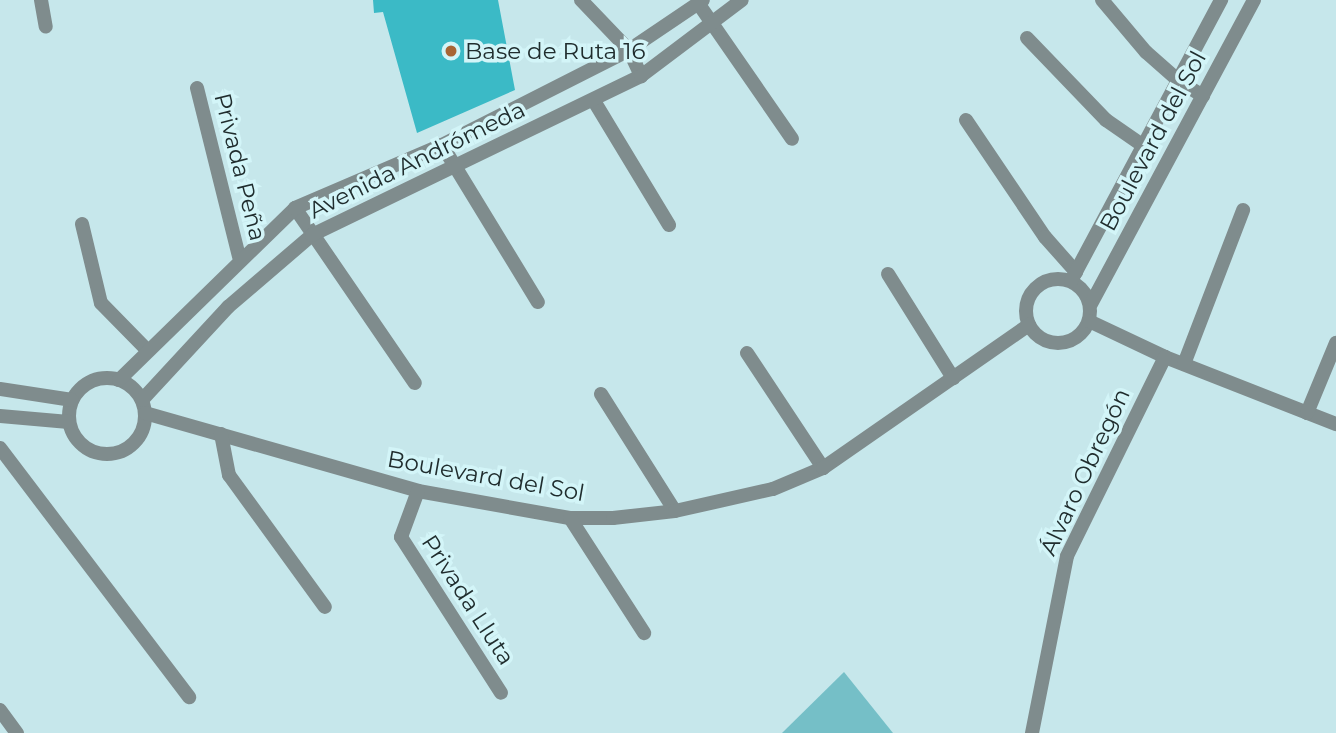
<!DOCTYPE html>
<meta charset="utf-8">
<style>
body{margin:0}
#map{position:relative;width:1336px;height:733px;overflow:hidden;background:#c6e7eb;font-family:Montserrat,sans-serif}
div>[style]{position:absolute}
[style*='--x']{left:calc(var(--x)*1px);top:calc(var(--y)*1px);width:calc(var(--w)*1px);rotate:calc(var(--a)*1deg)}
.green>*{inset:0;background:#75bfc7}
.building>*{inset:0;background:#3bbac6}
.minor>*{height:14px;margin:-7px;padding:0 7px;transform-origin:7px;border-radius:7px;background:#7f8c8d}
.minor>.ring{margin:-7px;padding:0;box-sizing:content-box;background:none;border:14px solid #7f8c8d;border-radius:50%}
.dots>*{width:19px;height:19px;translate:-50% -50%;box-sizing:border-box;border:4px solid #d3f5f8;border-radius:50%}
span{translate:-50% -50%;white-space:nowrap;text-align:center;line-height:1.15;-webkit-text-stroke:7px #d3f5f8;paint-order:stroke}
.poi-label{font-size:23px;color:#202d2e}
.left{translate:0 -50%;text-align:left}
.street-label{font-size:23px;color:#202d2e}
</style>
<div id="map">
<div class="green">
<i style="clip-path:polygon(844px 672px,893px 733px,782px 733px)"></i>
</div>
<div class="building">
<i style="clip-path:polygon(373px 0,498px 0,515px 90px,417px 133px,383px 12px,374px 13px)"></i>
</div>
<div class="minor">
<i style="--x:41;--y:0;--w:27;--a:80"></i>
<i style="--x:581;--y:0;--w:69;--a:46.2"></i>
<i style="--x:629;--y:50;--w:29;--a:65"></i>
<i style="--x:1102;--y:0;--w:68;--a:49.8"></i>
<i style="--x:1146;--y:52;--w:45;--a:41.4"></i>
<i style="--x:1180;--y:82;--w:27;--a:31"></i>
<i style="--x:698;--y:3;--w:165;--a:55.3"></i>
<i style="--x:1027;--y:38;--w:114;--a:46.1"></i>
<i style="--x:1106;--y:120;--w:47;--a:34.7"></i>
<i style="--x:197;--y:88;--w:174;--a:76"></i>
<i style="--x:594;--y:101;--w:145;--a:58.8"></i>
<i style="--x:966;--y:120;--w:141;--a:56"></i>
<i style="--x:1045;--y:237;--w:47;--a:48.5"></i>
<i style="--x:442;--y:145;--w:184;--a:58.6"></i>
<i style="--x:295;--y:208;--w:212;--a:55.6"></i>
<i style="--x:82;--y:224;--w:81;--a:76.5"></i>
<i style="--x:101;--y:303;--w:66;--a:45.6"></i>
<i style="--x:888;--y:274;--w:123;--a:58"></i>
<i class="ring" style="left:1026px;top:279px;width:50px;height:50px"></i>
<i style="--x:1071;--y:281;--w:319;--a:-61.9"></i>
<i style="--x:1091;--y:304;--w:345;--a:-61.8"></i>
<i style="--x:1089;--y:321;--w:84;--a:25.3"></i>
<i style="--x:1165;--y:357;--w:184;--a:21.4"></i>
<i style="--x:747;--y:353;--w:138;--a:56.5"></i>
<i style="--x:1184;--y:364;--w:165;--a:-69"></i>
<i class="ring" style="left:69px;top:378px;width:62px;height:62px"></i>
<i style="--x:119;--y:380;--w:246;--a:-44.3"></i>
<i style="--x:295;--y:208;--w:160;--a:-23.2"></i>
<i style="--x:442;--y:145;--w:210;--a:-26.9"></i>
<i style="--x:629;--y:50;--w:89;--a:-34"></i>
<i style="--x:0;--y:389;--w:73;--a:8.7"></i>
<i style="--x:601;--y:394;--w:138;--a:57.7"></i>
<i style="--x:142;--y:400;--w:127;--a:-47.2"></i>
<i style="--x:228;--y:307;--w:111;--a:-40.6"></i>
<i style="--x:312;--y:235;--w:365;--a:-25.8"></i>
<i style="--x:641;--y:76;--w:126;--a:-37"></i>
<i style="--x:145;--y:413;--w:284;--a:15.9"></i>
<i style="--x:418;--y:491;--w:154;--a:10.1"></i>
<i style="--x:570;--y:518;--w:43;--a:0"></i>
<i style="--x:613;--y:518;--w:62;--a:-6.4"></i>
<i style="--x:675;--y:511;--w:100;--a:-12.7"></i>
<i style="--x:773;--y:489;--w:54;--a:-22.8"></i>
<i style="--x:823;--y:468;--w:251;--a:-34.8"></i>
<i style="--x:1307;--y:413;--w:76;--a:-67.5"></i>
<i style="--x:0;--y:416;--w:69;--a:5"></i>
<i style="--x:221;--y:434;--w:42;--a:79"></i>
<i style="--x:229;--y:475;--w:163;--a:54"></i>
<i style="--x:0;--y:448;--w:313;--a:52.8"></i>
<i style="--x:418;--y:491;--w:49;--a:110.3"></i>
<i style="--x:401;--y:537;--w:185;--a:57.3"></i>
<i style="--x:570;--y:518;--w:137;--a:57.2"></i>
<i style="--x:0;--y:710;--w:29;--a:54"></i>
<i style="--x:1032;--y:733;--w:180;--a:-78.8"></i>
<i style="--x:1067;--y:556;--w:222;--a:-63.8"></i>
</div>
<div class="dots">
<i style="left:451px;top:51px;background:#a86534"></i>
</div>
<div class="poi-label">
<span class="left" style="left:465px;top:51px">Base de Ruta 16</span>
</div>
<div class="street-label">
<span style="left:1153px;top:141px;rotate:-62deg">Boulevard del Sol</span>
<span style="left:417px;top:160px;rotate:-26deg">Avenida Andrómeda</span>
<span style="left:240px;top:167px;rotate:76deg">Privada Peña</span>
<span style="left:1085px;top:472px;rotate:-65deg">Álvaro Obregón</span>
<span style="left:486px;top:476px;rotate:10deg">Boulevard del Sol</span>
<span style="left:468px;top:600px;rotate:57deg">Privada Lluta</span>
</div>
</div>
